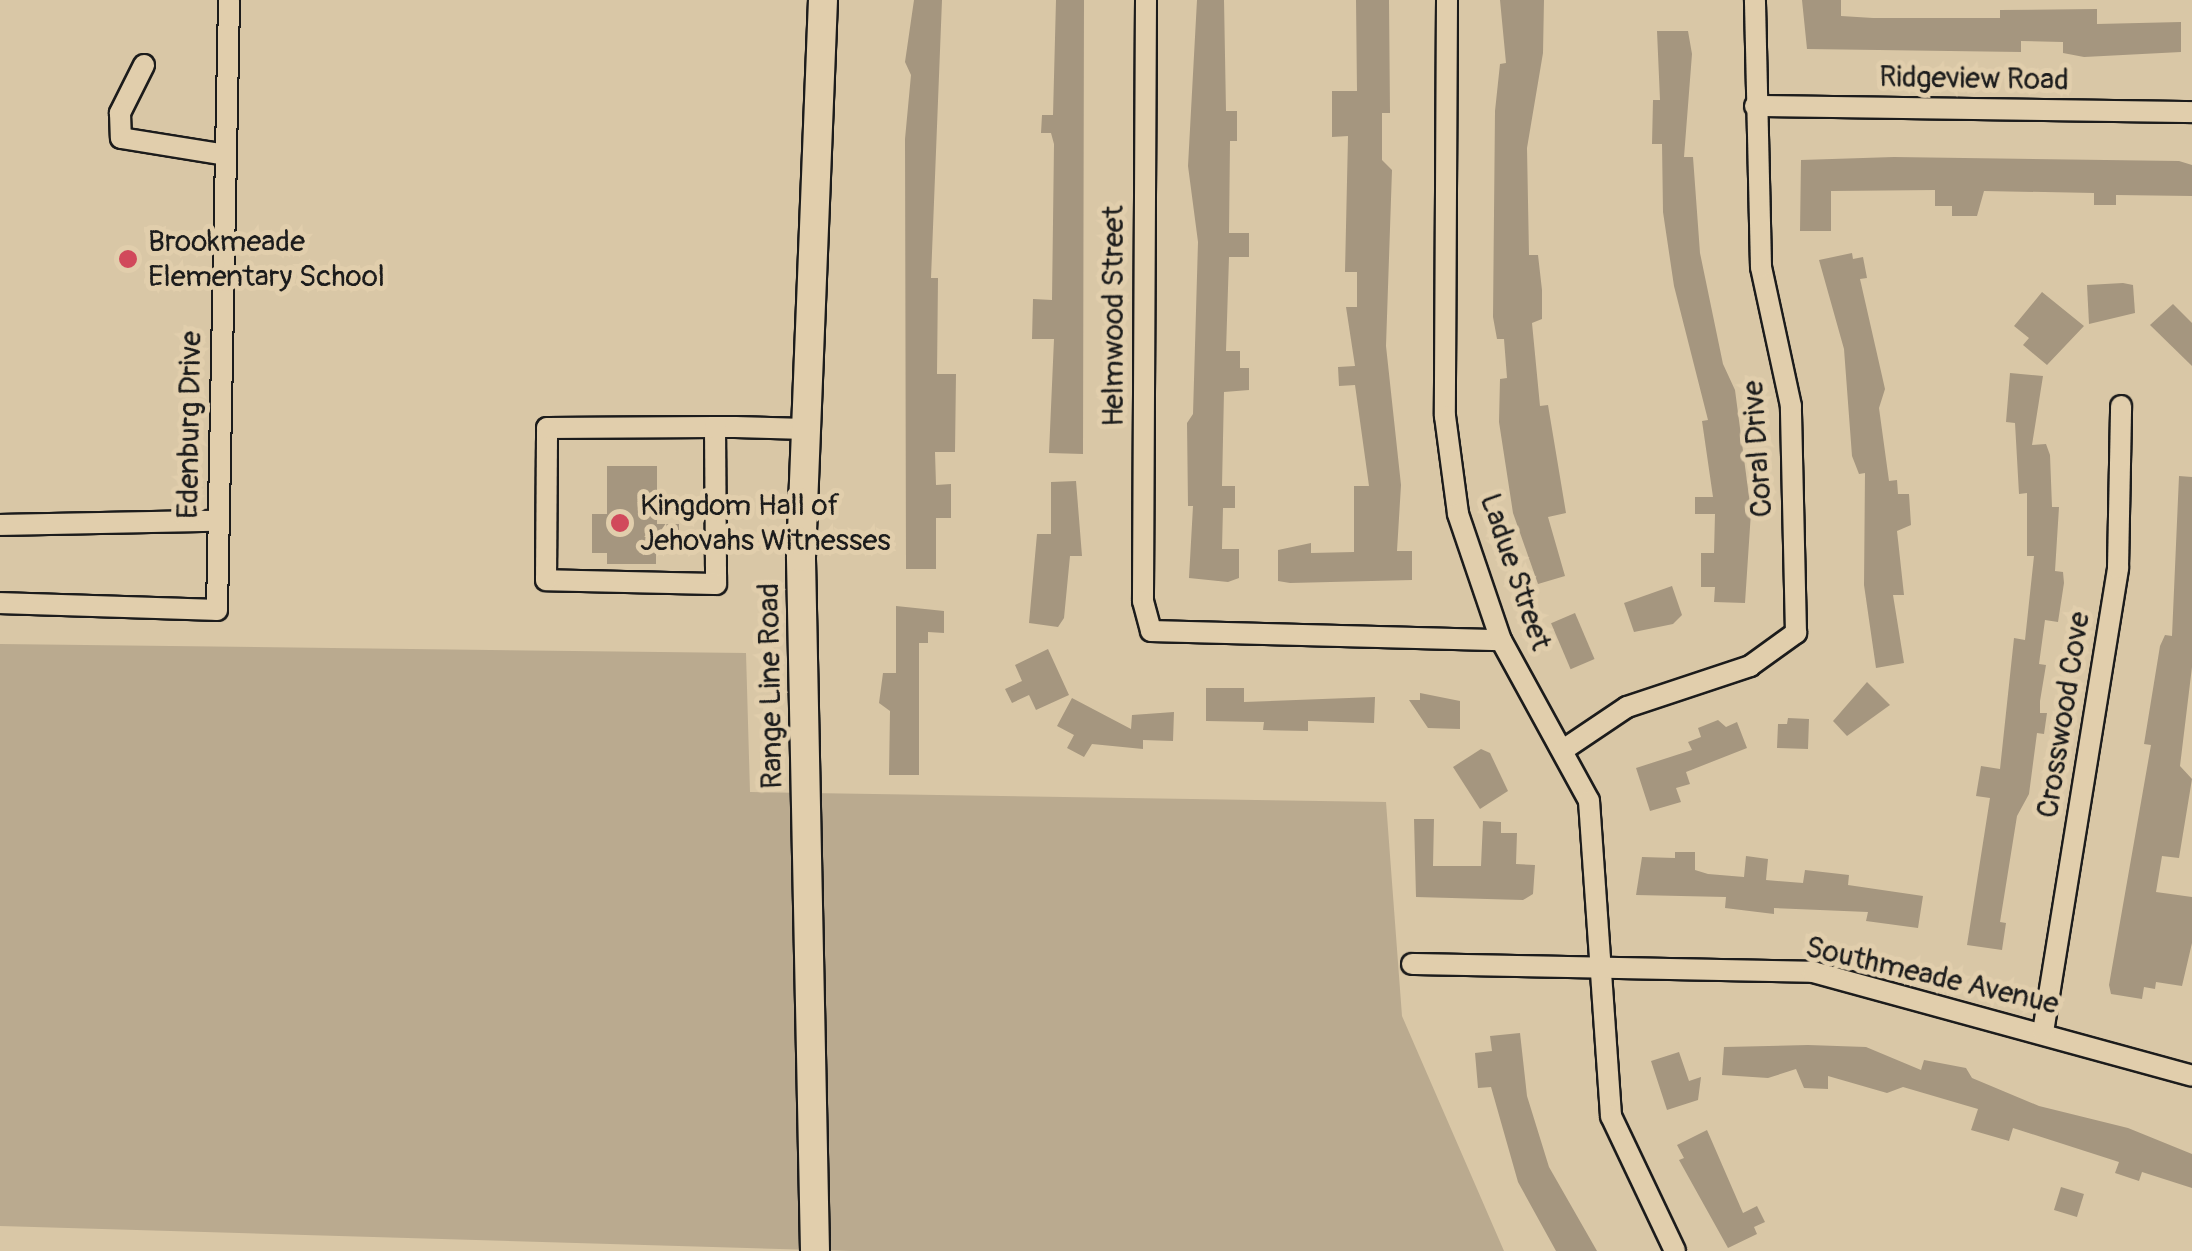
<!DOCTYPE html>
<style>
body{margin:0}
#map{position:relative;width:2192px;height:1251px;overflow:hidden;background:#d9c7a6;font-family:Pangolin,sans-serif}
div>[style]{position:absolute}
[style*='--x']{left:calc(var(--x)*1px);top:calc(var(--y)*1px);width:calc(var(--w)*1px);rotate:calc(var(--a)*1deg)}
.green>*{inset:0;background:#baaa8f}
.building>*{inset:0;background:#a5967f;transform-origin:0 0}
.roads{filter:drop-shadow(2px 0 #1c1c1c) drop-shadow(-2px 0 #1c1c1c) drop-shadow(0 2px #1c1c1c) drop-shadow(0 -2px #1c1c1c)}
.minor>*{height:20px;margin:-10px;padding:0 10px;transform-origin:10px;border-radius:10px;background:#e1ceac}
.major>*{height:28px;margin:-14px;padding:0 14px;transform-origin:14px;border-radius:14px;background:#e1ceac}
.dots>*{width:28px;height:28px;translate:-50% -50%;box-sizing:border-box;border:5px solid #e1ceac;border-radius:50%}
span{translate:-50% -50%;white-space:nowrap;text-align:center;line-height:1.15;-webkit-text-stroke:10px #e1ceac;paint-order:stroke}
.street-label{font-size:30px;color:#1c1c1c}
.poi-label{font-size:30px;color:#1c1c1c}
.left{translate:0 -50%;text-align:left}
</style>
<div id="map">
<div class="green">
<i style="clip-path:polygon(0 644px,746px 653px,750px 792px,1386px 802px,1402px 1016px,1504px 1251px,850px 1251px,0 1226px)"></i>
</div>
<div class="building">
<i style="clip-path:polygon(914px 0,942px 0,931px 278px,938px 278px,937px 374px,956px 374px,955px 452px,935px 452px,936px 485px,951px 484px,951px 518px,936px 518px,936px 569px,906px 569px,905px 139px,911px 75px,905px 62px)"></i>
<i style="clip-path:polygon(1056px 0,1084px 0,1083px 454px,1049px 453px,1054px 339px,1032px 339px,1033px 299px,1052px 300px,1054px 144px,1051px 133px,1041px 133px,1042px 115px,1053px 115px)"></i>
<i style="clip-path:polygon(1197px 0,1224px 0,1226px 111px,1237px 111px,1237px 141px,1230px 141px,1229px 233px,1249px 233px,1249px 257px,1229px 257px,1226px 351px,1240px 351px,1240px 368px,1249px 368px,1249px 390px,1224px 392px,1222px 486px,1235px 486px,1235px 508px,1223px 508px,1222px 549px,1239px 549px,1239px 578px,1228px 582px,1189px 578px,1193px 506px,1188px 506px,1187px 423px,1193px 414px,1198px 242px,1188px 166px)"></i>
<i style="clip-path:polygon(1356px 0,1389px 0,1390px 113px,1382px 113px,1382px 160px,1392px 170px,1386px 346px,1401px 485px,1397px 551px,1412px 551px,1412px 580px,1290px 583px,1278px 581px,1278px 550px,1311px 543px,1311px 553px,1354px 552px,1354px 486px,1369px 486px,1355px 385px,1339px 386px,1338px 367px,1355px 366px,1346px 307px,1357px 307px,1357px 272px,1345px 272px,1348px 136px,1332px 137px,1332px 91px,1357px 91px)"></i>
<i style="clip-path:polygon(1500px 0,1544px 0,1543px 53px,1527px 148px,1529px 255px,1538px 255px,1542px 290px,1542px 319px,1532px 323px,1540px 406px,1548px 405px,1566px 513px,1548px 517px,1565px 576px,1538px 584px,1513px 513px,1499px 422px,1500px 379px,1507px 378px,1504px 339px,1497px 339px,1493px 317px,1495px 111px,1500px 64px,1506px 63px)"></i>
<i style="clip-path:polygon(1802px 0,1841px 0,1841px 16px,1873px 18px,2000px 18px,2000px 10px,2097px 9px,2097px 24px,2181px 22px,2181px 52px,2084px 57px,2063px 53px,2063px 42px,2021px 41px,2021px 52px,1807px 49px)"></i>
<i style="clip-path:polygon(1657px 31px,1688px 31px,1692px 54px,1684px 157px,1693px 157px,1700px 253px,1723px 364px,1735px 390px,1751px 512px,1745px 603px,1714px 602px,1715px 587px,1701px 587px,1701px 553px,1714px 553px,1715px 514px,1695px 514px,1695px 497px,1713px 497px,1702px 421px,1708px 420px,1674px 286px,1663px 212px,1662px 144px,1652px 144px,1653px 100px,1660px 100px)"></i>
<i style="clip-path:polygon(1894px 157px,2179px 161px,2192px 165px,2192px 196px,2116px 195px,2116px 205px,2094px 205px,2094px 193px,1984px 191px,1977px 216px,1952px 216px,1952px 206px,1935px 206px,1935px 190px,1831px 191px,1831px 231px,1800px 231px,1801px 160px)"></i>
<i style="clip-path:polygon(1852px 253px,1853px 259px,1863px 257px,1867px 278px,1860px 279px,1885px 389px,1879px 408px,1889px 481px,1897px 480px,1898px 494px,1909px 494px,1911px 525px,1897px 531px,1904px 595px,1893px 595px,1904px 663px,1876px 668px,1864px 585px,1865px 473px,1859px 474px,1852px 456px,1844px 349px,1819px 260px)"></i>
<i style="clip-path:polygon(2123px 283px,2133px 285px,2135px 313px,2089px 324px,2087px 285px)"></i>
<i style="clip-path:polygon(2042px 292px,2084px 326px,2047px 365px,2023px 345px,2029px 338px,2014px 326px)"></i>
<i style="clip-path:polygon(2173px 304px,2192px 323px,2192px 366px,2150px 325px)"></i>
<i style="clip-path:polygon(2010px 373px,2043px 376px,2032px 445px,2046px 444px,2050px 455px,2052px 507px,2059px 507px,2055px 571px,2063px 572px,2064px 583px,2058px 622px,2045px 620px,2039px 664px,2046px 665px,2040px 701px,2040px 713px,2047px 713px,2044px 734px,2037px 733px,2029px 794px,2017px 816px,2000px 922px,2006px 923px,2002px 950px,1967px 945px,1990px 798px,1976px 796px,1981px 766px,2000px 769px,2014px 638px,2025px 640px,2034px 556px,2027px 556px,2027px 493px,2019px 494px,2015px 423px,2006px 422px)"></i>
<i style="clip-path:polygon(607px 466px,657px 466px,657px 524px,679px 524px,679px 552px,656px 552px,656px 564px,607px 564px,607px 553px,592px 553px,592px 514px,607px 514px)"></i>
<i style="clip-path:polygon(2179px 476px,2192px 477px,2192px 667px,2180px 766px,2192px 779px,2179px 858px,2162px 856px,2156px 892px,2192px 897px,2192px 943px,2182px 986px,2156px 982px,2155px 989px,2144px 987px,2142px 999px,2111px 994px,2109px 985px,2151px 745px,2144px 744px,2160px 646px,2165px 635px,2172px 636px)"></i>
<i style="clip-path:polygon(1076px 481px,1082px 556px,1070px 556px,1064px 618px,1058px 627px,1029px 623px,1037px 534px,1051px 534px,1051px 482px)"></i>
<i style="clip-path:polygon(1672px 586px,1682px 615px,1673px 624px,1634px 632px,1624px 603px)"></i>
<i style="clip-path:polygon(896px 606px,944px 611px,944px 633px,928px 632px,928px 643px,919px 643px,919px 775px,889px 775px,890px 711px,879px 703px,883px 673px,896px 673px)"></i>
<i style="left:1575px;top:613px;width:50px;height:26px;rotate:67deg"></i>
<i style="clip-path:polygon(1048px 649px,1069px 695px,1036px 710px,1029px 695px,1012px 703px,1005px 689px,1022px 681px,1015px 665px)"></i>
<i style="clip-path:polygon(1867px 682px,1890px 705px,1847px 736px,1833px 721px)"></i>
<i style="clip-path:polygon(1206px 688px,1244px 688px,1244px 702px,1375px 697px,1374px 723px,1308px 721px,1308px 731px,1263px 730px,1264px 722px,1206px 721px)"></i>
<i style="clip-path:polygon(1420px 693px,1460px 701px,1460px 729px,1428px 728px,1409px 700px,1420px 700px)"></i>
<i style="clip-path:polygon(1072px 698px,1131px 729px,1132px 715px,1174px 712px,1173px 741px,1143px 740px,1143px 749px,1092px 744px,1084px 757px,1067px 748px,1074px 735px,1057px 726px)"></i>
<i style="clip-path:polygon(1788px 718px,1809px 719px,1808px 749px,1777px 748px,1778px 724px,1787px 724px)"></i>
<i style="clip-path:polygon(1718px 720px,1726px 727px,1737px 722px,1747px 748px,1686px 772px,1690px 784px,1676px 788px,1681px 802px,1650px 811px,1636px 768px,1692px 750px,1688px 742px,1701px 737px,1698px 728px)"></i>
<i style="clip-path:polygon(1481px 749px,1490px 753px,1508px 791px,1480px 809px,1453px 767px)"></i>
<i style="clip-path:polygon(1414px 819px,1434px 819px,1433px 866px,1481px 866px,1483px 821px,1501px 822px,1501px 833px,1517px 833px,1516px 864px,1535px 865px,1533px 894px,1523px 900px,1416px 897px)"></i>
<i style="clip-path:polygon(1675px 852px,1695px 852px,1695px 870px,1708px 874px,1744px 877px,1746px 856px,1768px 859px,1766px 880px,1803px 883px,1805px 870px,1849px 875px,1848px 885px,1923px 896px,1918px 928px,1866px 921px,1868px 912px,1774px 908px,1774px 914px,1725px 908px,1726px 897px,1636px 895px,1642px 857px,1675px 858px)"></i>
<i style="clip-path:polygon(1520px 1033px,1527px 1096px,1549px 1167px,1597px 1251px,1556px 1251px,1518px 1182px,1491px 1087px,1478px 1088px,1475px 1053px,1492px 1051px,1490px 1036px)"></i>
<i style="clip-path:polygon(1808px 1045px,1866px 1047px,1921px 1070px,1924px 1060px,1966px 1068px,1972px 1078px,2039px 1106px,2128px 1128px,2192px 1154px,2192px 1188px,2142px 1172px,2139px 1181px,2115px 1173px,2119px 1162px,2013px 1128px,2009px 1141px,1971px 1130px,1978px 1109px,1903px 1087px,1887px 1093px,1828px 1076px,1828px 1089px,1804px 1088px,1796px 1069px,1768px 1078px,1722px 1075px,1724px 1047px)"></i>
<i style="clip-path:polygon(1679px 1052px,1689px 1081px,1701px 1077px,1698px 1100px,1667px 1110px,1651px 1061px)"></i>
<i style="clip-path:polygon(1707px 1130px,1743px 1213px,1757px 1206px,1765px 1222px,1754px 1227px,1757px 1234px,1728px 1248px,1679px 1160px,1684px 1158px,1677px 1145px)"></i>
<i style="left:2061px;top:1187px;width:24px;height:24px;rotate:17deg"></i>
</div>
<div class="roads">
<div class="minor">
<i style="--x:1146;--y:0;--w:601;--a:90.29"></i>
<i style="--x:1143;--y:601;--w:31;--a:75"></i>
<i style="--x:1151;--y:631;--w:350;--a:1.5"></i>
<i style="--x:1447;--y:0;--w:416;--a:90.3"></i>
<i style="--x:1445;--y:416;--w:99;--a:82.4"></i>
<i style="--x:1458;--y:514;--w:133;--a:71.2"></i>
<i style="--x:1501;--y:640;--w:183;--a:61.3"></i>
<i style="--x:1589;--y:801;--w:316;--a:86"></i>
<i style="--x:1611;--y:1116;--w:149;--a:64.6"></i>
<i style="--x:144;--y:65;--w:54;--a:116.6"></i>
<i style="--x:120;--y:113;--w:25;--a:88"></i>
<i style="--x:121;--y:138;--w:106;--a:9.2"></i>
<i style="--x:1755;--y:106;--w:437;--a:0.8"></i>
<i style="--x:715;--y:427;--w:157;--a:89.6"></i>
<i style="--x:716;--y:584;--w:170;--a:-178.7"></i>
<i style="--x:546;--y:580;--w:152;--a:-89.6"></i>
<i style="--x:547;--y:428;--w:168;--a:-0.3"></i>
<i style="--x:715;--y:427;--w:20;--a:0"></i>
<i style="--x:735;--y:427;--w:71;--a:1.6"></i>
<i style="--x:0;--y:525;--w:218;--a:-1.1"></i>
<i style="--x:0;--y:603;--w:217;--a:1.8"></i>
<i style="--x:217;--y:610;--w:610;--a:-88.87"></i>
<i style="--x:1563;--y:750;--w:77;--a:-33.9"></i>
<i style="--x:1627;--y:707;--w:130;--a:-18.4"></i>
<i style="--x:1750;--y:666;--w:57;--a:-35.7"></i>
<i style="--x:1796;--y:633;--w:227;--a:-91.3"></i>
<i style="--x:1791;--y:406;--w:142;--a:-102.2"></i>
<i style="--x:1761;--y:267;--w:267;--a:-91.3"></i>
<i style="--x:1412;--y:964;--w:401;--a:1.1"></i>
<i style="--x:1813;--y:972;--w:393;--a:15.3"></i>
<i style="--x:2043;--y:1032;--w:470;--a:-80.8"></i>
<i style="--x:2118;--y:568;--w:162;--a:-88.9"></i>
</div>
<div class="major">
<i style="--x:815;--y:1251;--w:694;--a:-91.16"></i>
<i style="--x:801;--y:557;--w:557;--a:-87.74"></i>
</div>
</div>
<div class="dots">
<i style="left:128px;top:259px;background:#d1495b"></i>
<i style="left:620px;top:523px;background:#d1495b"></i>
</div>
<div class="street-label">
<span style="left:1974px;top:79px;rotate:1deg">Ridgeview Road</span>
<span style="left:1114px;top:316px;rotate:-90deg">Helmwood Street</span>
<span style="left:190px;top:425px;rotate:-89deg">Edenburg Drive</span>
<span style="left:1758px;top:449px;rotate:-94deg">Coral Drive</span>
<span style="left:1515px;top:572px;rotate:71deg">Ladue Street</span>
<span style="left:771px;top:686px;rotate:-91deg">Range Line Road</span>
<span style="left:2064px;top:715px;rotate:-81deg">Crosswood Cove</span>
<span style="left:1932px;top:976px;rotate:13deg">Southmeade Avenue</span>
</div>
<div class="poi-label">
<span class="left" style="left:148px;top:259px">Brookmeade<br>Elementary School</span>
<span class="left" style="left:640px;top:523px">Kingdom Hall of<br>Jehovahs Witnesses</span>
</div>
</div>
